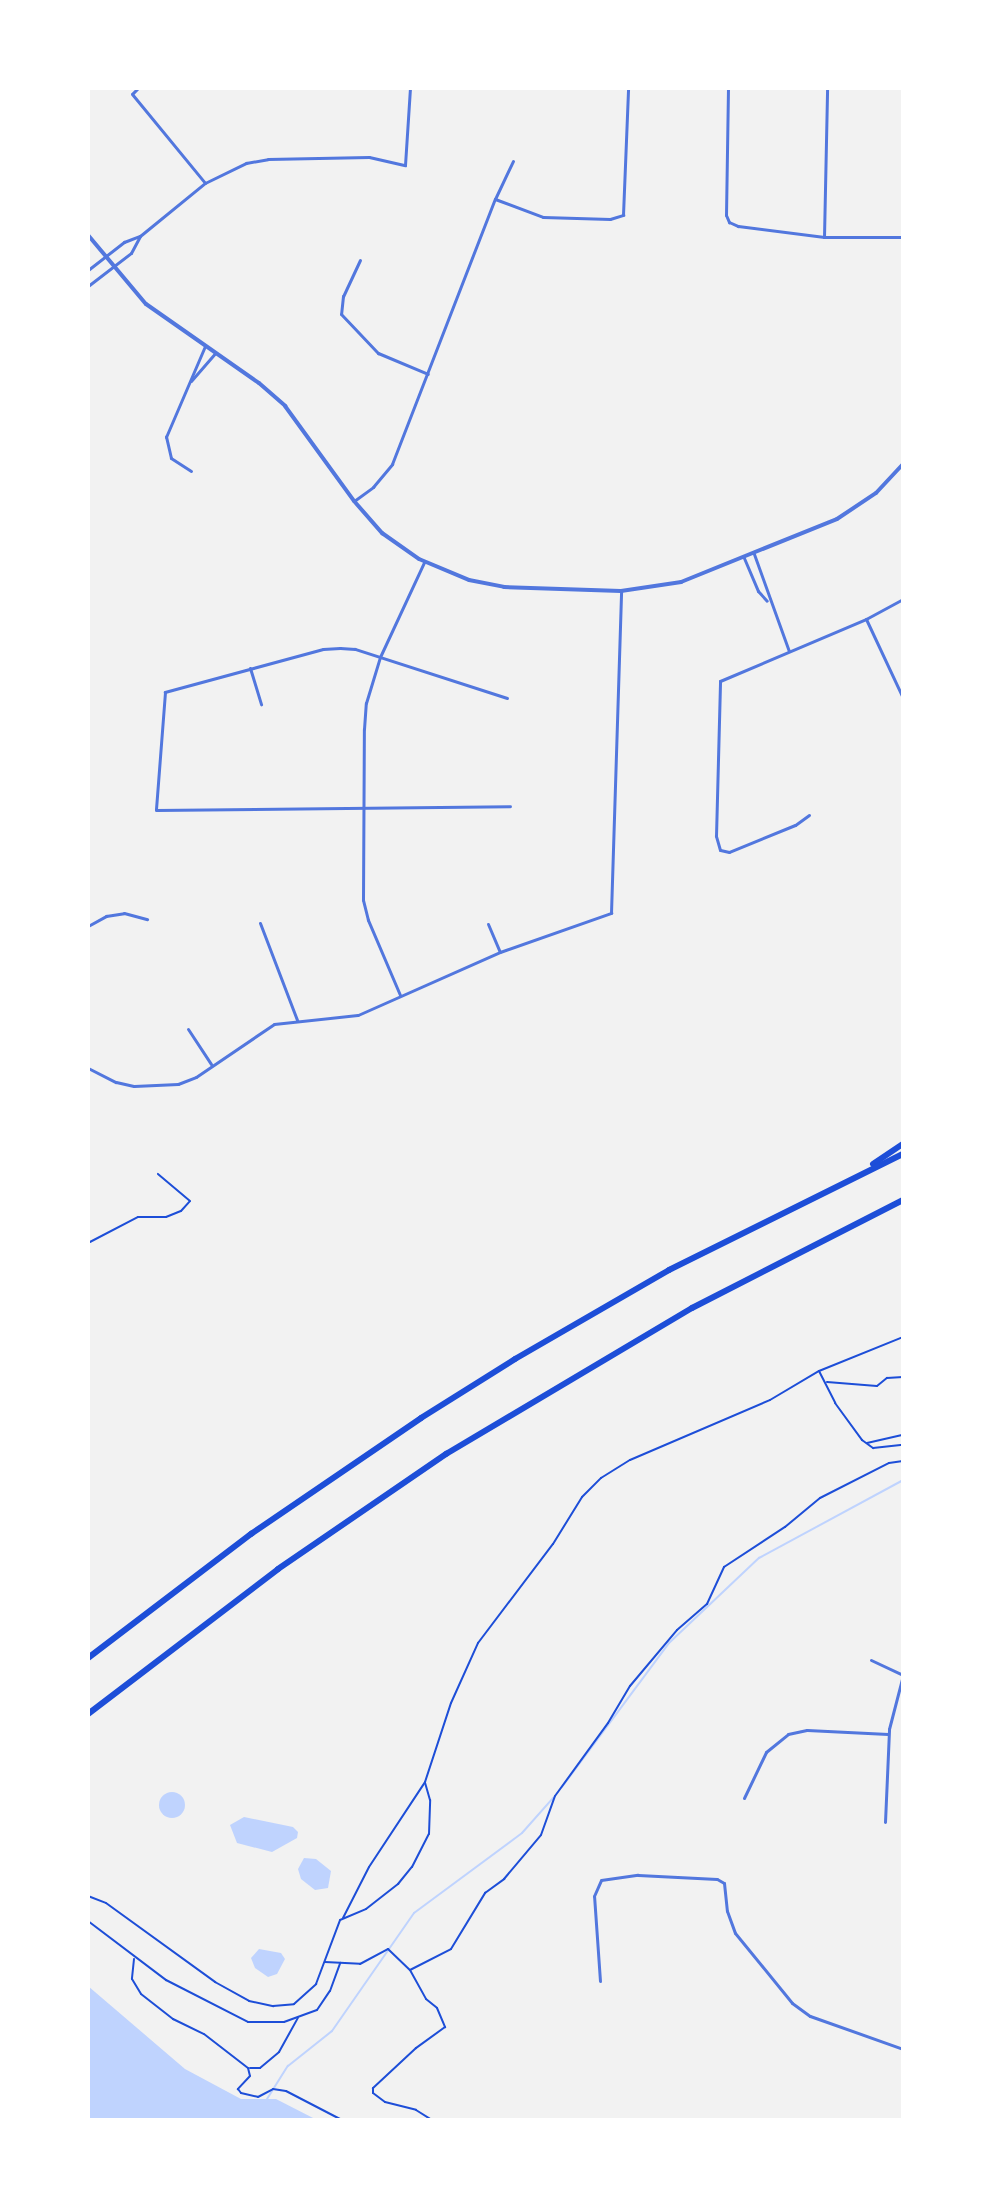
<!DOCTYPE html>
<style>
body{margin:0}
#map{position:relative;width:991px;height:2208px;overflow:hidden;background:#f2f2f2;font-family:"Nunito Sans",sans-serif}
div>[style]{position:absolute}
[style*='--x']{left:calc(var(--x)*1px);top:calc(var(--y)*1px);width:calc(var(--w)*1px);rotate:calc(var(--a)*1deg)}
.water>*{inset:0;background:#bfd3fe}
.round{border-radius:50%}
.stream>*{height:2px;margin:-1px;padding:0 1px;transform-origin:1px;border-radius:1px;background:#bfd3fe}
.path>*{height:2px;margin:-1px;padding:0 1px;transform-origin:1px;border-radius:1px;background:#1d4ed8}
.minor>*{height:3px;margin:-1.5px;padding:0 1.5px;transform-origin:1.5px;border-radius:1.5px;background:#5277de}
.tertiary>*{height:4px;margin:-2px;padding:0 2px;transform-origin:2px;border-radius:2px;background:#5277de}
.motorway>*{height:6px;margin:-3px;padding:0 3px;transform-origin:3px;border-radius:3px;background:#1d4ed8}
span{translate:-50% -50%;white-space:nowrap;text-align:center;line-height:1.15;-webkit-text-stroke:8px #fff;paint-order:stroke}
.frame{position:absolute;inset:0;border:90px solid #fff;pointer-events:none}
</style>
<div id="map">
<div class="water">
<i class="round" style="left:159px;top:1792px;width:26px;height:26px"></i>
<i style="clip-path:polygon(244px 1817px,293px 1827px,298px 1832px,297px 1838px,272px 1852px,237px 1843px,230px 1825px)"></i>
<i style="clip-path:polygon(304px 1858px,316px 1859px,331px 1871px,328px 1888px,315px 1890px,301px 1879px,298px 1869px)"></i>
<i style="clip-path:polygon(259px 1949px,281px 1953px,285px 1959px,277px 1974px,268px 1977px,255px 1968px,251px 1958px)"></i>
<i style="clip-path:polygon(88px 1986px,185px 2069px,241px 2099px,276px 2099px,317px 2120px,88px 2120px)"></i>
</div>
<div class="stream">
<i style="--x:562;--y:1787;--w:179;--a:-53.4"></i>
<i style="--x:669;--y:1643;--w:124;--a:-43.4"></i>
<i style="--x:759;--y:1558;--w:164;--a:-28.4"></i>
<i style="--x:267;--y:2099;--w:39;--a:-58"></i>
<i style="--x:288;--y:2066;--w:56;--a:-38.5"></i>
<i style="--x:332;--y:2031;--w:144;--a:-55.2"></i>
<i style="--x:414;--y:1913;--w:134;--a:-36.5"></i>
<i style="--x:522;--y:1833;--w:47;--a:-48.5"></i>
</div>
<div class="path">
<i style="--x:88;--y:1243;--w:56;--a:-27.5"></i>
<i style="--x:138;--y:1217;--w:28;--a:0"></i>
<i style="--x:166;--y:1217;--w:16;--a:-22"></i>
<i style="--x:181;--y:1211;--w:13;--a:-48"></i>
<i style="--x:190;--y:1201;--w:42;--a:-139.8"></i>
<i style="--x:819;--y:1371;--w:36;--a:63"></i>
<i style="--x:835;--y:1403;--w:46;--a:53.9"></i>
<i style="--x:862;--y:1440;--w:14;--a:36"></i>
<i style="--x:873;--y:1448;--w:30;--a:-6"></i>
<i style="--x:827;--y:1382;--w:50;--a:4.6"></i>
<i style="--x:877;--y:1386;--w:13;--a:-39"></i>
<i style="--x:887;--y:1378;--w:16;--a:-4"></i>
<i style="--x:867;--y:1443;--w:37;--a:-13"></i>
<i style="--x:88;--y:1896;--w:19;--a:21"></i>
<i style="--x:106;--y:1903;--w:135;--a:35.9"></i>
<i style="--x:215;--y:1982;--w:39;--a:29"></i>
<i style="--x:249;--y:2001;--w:25;--a:12"></i>
<i style="--x:273;--y:2006;--w:21;--a:-5"></i>
<i style="--x:294;--y:2004;--w:30;--a:-42"></i>
<i style="--x:316;--y:1984;--w:68;--a:-69.4"></i>
<i style="--x:340;--y:1920;--w:28;--a:-23"></i>
<i style="--x:366;--y:1909;--w:41;--a:-38"></i>
<i style="--x:398;--y:1884;--w:22;--a:-51"></i>
<i style="--x:412;--y:1867;--w:37;--a:-63"></i>
<i style="--x:429;--y:1834;--w:34;--a:-88"></i>
<i style="--x:430;--y:1800;--w:18;--a:-106"></i>
<i style="--x:343;--y:1918;--w:57;--a:-63"></i>
<i style="--x:369;--y:1867;--w:102;--a:-56.6"></i>
<i style="--x:425;--y:1782;--w:83;--a:-71.8"></i>
<i style="--x:451;--y:1703;--w:66;--a:-65.8"></i>
<i style="--x:478;--y:1643;--w:124;--a:-52.9"></i>
<i style="--x:553;--y:1544;--w:55;--a:-58.3"></i>
<i style="--x:582;--y:1497;--w:27;--a:-45"></i>
<i style="--x:601;--y:1478;--w:34;--a:-32"></i>
<i style="--x:630;--y:1460;--w:152;--a:-23.2"></i>
<i style="--x:770;--y:1400;--w:57;--a:-30.6"></i>
<i style="--x:819;--y:1371;--w:91;--a:-22"></i>
<i style="--x:88;--y:1921;--w:98;--a:37.1"></i>
<i style="--x:166;--y:1980;--w:92;--a:27.1"></i>
<i style="--x:248;--y:2022;--w:36;--a:0"></i>
<i style="--x:284;--y:2022;--w:35;--a:-20"></i>
<i style="--x:317;--y:2010;--w:23;--a:-56"></i>
<i style="--x:330;--y:1991;--w:30;--a:-70"></i>
<i style="--x:134;--y:1959;--w:20;--a:96"></i>
<i style="--x:132;--y:1979;--w:17;--a:59"></i>
<i style="--x:141;--y:1994;--w:41;--a:38"></i>
<i style="--x:173;--y:2019;--w:34;--a:26"></i>
<i style="--x:204;--y:2034;--w:56;--a:37.7"></i>
<i style="--x:248;--y:2068;--w:8;--a:76"></i>
<i style="--x:250;--y:2076;--w:18;--a:133"></i>
<i style="--x:238;--y:2089;--w:5;--a:53"></i>
<i style="--x:241;--y:2093;--w:17;--a:13"></i>
<i style="--x:258;--y:2097;--w:17;--a:-28"></i>
<i style="--x:273;--y:2089;--w:13;--a:9"></i>
<i style="--x:286;--y:2091;--w:63;--a:27.4"></i>
<i style="--x:325;--y:1962;--w:35;--a:3"></i>
<i style="--x:360;--y:1964;--w:32;--a:-28"></i>
<i style="--x:388;--y:1949;--w:30;--a:44"></i>
<i style="--x:410;--y:1970;--w:33;--a:61"></i>
<i style="--x:426;--y:1999;--w:14;--a:39"></i>
<i style="--x:437;--y:2008;--w:21;--a:67"></i>
<i style="--x:445;--y:2027;--w:36;--a:144"></i>
<i style="--x:416;--y:2048;--w:59;--a:137.1"></i>
<i style="--x:373;--y:2088;--w:5;--a:90"></i>
<i style="--x:373;--y:2093;--w:15;--a:37"></i>
<i style="--x:385;--y:2102;--w:32;--a:14"></i>
<i style="--x:416;--y:2110;--w:19;--a:32"></i>
<i style="--x:410;--y:1970;--w:46;--a:-27.1"></i>
<i style="--x:451;--y:1949;--w:66;--a:-58.7"></i>
<i style="--x:485;--y:1893;--w:24;--a:-36"></i>
<i style="--x:504;--y:1879;--w:57;--a:-49.9"></i>
<i style="--x:541;--y:1835;--w:41;--a:-70.3"></i>
<i style="--x:555;--y:1796;--w:90;--a:-54"></i>
<i style="--x:608;--y:1723;--w:43;--a:-59.3"></i>
<i style="--x:630;--y:1686;--w:73;--a:-50"></i>
<i style="--x:677;--y:1630;--w:40;--a:-41"></i>
<i style="--x:707;--y:1604;--w:41;--a:-65.3"></i>
<i style="--x:724;--y:1567;--w:73;--a:-33.3"></i>
<i style="--x:785;--y:1527;--w:45;--a:-39.6"></i>
<i style="--x:820;--y:1498;--w:77;--a:-26.9"></i>
<i style="--x:889;--y:1463;--w:14;--a:-8"></i>
<i style="--x:250;--y:2068;--w:10;--a:0"></i>
<i style="--x:260;--y:2068;--w:25;--a:-40"></i>
<i style="--x:279;--y:2052;--w:39;--a:-61"></i>
</div>
<div class="minor">
<i style="--x:138;--y:88;--w:8;--a:135"></i>
<i style="--x:132;--y:94;--w:115;--a:50.6"></i>
<i style="--x:728;--y:88;--w:127;--a:90.9"></i>
<i style="--x:726;--y:215;--w:8;--a:67"></i>
<i style="--x:729;--y:222;--w:10;--a:24"></i>
<i style="--x:738;--y:226;--w:87;--a:7.3"></i>
<i style="--x:824;--y:237;--w:79;--a:0"></i>
<i style="--x:495;--y:199;--w:42;--a:-64.7"></i>
<i style="--x:824;--y:237;--w:149;--a:-88.8"></i>
<i style="--x:360;--y:260;--w:40;--a:115"></i>
<i style="--x:343;--y:296;--w:18;--a:96"></i>
<i style="--x:341;--y:314;--w:54;--a:46.5"></i>
<i style="--x:378;--y:353;--w:54;--a:22.8"></i>
<i style="--x:88;--y:270;--w:46;--a:-37.9"></i>
<i style="--x:124;--y:242;--w:17;--a:-21"></i>
<i style="--x:140;--y:236;--w:84;--a:-39.2"></i>
<i style="--x:205;--y:183;--w:46;--a:-26"></i>
<i style="--x:246;--y:163;--w:22;--a:-10"></i>
<i style="--x:268;--y:159;--w:101;--a:-1.1"></i>
<i style="--x:369;--y:157;--w:37;--a:13"></i>
<i style="--x:405;--y:165;--w:77;--a:-86.3"></i>
<i style="--x:88;--y:286;--w:54;--a:-37.5"></i>
<i style="--x:131;--y:253;--w:19;--a:-62"></i>
<i style="--x:191;--y:381;--w:37;--a:-49"></i>
<i style="--x:191;--y:471;--w:24;--a:-147"></i>
<i style="--x:171;--y:458;--w:22;--a:-103"></i>
<i style="--x:166;--y:437;--w:99;--a:-66.8"></i>
<i style="--x:354;--y:501;--w:24;--a:-36"></i>
<i style="--x:373;--y:487;--w:30;--a:-50"></i>
<i style="--x:392;--y:464;--w:284;--a:-68.8"></i>
<i style="--x:495;--y:199;--w:51;--a:20.6"></i>
<i style="--x:543;--y:217;--w:67;--a:1.7"></i>
<i style="--x:610;--y:219;--w:14;--a:-17"></i>
<i style="--x:623;--y:215;--w:127;--a:-87.7"></i>
<i style="--x:754;--y:554;--w:103;--a:70.2"></i>
<i style="--x:744;--y:558;--w:36;--a:67"></i>
<i style="--x:758;--y:591;--w:13;--a:48"></i>
<i style="--x:866;--y:619;--w:87;--a:64.9"></i>
<i style="--x:250;--y:668;--w:38;--a:73"></i>
<i style="--x:507;--y:698;--w:160;--a:-162.1"></i>
<i style="--x:355;--y:649;--w:15;--a:-176"></i>
<i style="--x:340;--y:648;--w:17;--a:177"></i>
<i style="--x:323;--y:649;--w:164;--a:164.8"></i>
<i style="--x:165;--y:692;--w:118;--a:94.4"></i>
<i style="--x:156;--y:810;--w:354;--a:-0.6"></i>
<i style="--x:809;--y:815;--w:17;--a:144"></i>
<i style="--x:795;--y:825;--w:71;--a:157.8"></i>
<i style="--x:729;--y:852;--w:9;--a:-167"></i>
<i style="--x:720;--y:850;--w:15;--a:-106"></i>
<i style="--x:716;--y:836;--w:155;--a:-88.5"></i>
<i style="--x:720;--y:681;--w:159;--a:-23"></i>
<i style="--x:866;--y:619;--w:42;--a:-28.4"></i>
<i style="--x:260;--y:923;--w:104;--a:69.1"></i>
<i style="--x:488;--y:924;--w:30;--a:67"></i>
<i style="--x:88;--y:926;--w:21;--a:-29"></i>
<i style="--x:106;--y:916;--w:18;--a:-9"></i>
<i style="--x:124;--y:913;--w:24;--a:15"></i>
<i style="--x:400;--y:995;--w:82;--a:-113.1"></i>
<i style="--x:368;--y:920;--w:21;--a:-104"></i>
<i style="--x:363;--y:900;--w:171;--a:-89.7"></i>
<i style="--x:364;--y:729;--w:26;--a:-86"></i>
<i style="--x:366;--y:703;--w:48;--a:-73.1"></i>
<i style="--x:380;--y:657;--w:105;--a:-65.1"></i>
<i style="--x:188;--y:1029;--w:42;--a:56.7"></i>
<i style="--x:88;--y:1068;--w:31;--a:27"></i>
<i style="--x:116;--y:1082;--w:18;--a:13"></i>
<i style="--x:134;--y:1086;--w:44;--a:-2.6"></i>
<i style="--x:178;--y:1084;--w:19;--a:-21"></i>
<i style="--x:196;--y:1077;--w:94;--a:-34.2"></i>
<i style="--x:274;--y:1024;--w:84;--a:-6.1"></i>
<i style="--x:358;--y:1015;--w:155;--a:-23.9"></i>
<i style="--x:500;--y:952;--w:118;--a:-19.4"></i>
<i style="--x:611;--y:913;--w:322;--a:-88.2"></i>
<i style="--x:871;--y:1660;--w:35;--a:25"></i>
<i style="--x:744;--y:1798;--w:51;--a:-64.4"></i>
<i style="--x:766;--y:1752;--w:28;--a:-39"></i>
<i style="--x:788;--y:1734;--w:19;--a:-12"></i>
<i style="--x:807;--y:1730;--w:81;--a:2.8"></i>
<i style="--x:885;--y:1822;--w:93;--a:-87.5"></i>
<i style="--x:889;--y:1729;--w:56;--a:-75.5"></i>
<i style="--x:600;--y:1981;--w:85;--a:-94"></i>
<i style="--x:594;--y:1896;--w:17;--a:-66"></i>
<i style="--x:601;--y:1880;--w:37;--a:-8"></i>
<i style="--x:638;--y:1875;--w:79;--a:2.9"></i>
<i style="--x:717;--y:1879;--w:8;--a:30"></i>
<i style="--x:724;--y:1883;--w:28;--a:84"></i>
<i style="--x:727;--y:1911;--w:23;--a:70"></i>
<i style="--x:735;--y:1933;--w:90;--a:50.8"></i>
<i style="--x:792;--y:2003;--w:22;--a:36"></i>
<i style="--x:810;--y:2016;--w:99;--a:19.5"></i>
</div>
<div class="tertiary">
<i style="--x:88;--y:235;--w:90;--a:50"></i>
<i style="--x:146;--y:304;--w:138;--a:35"></i>
<i style="--x:259;--y:383;--w:35;--a:41"></i>
<i style="--x:285;--y:406;--w:117;--a:54"></i>
<i style="--x:354;--y:501;--w:43;--a:48.8"></i>
<i style="--x:382;--y:533;--w:45;--a:35.1"></i>
<i style="--x:419;--y:559;--w:54;--a:22.8"></i>
<i style="--x:469;--y:580;--w:36;--a:11"></i>
<i style="--x:504;--y:587;--w:117;--a:2"></i>
<i style="--x:621;--y:591;--w:61;--a:-8.5"></i>
<i style="--x:681;--y:582;--w:168;--a:-22"></i>
<i style="--x:837;--y:519;--w:47;--a:-33.7"></i>
<i style="--x:876;--y:493;--w:40;--a:-47"></i>
</div>
<div class="motorway">
<i style="--x:873;--y:1164;--w:36;--a:-34"></i>
<i style="--x:88;--y:1658;--w:205;--a:-37.3"></i>
<i style="--x:251;--y:1534;--w:206;--a:-34.3"></i>
<i style="--x:421;--y:1418;--w:111;--a:-32.1"></i>
<i style="--x:515;--y:1359;--w:178;--a:-30"></i>
<i style="--x:669;--y:1270;--w:261;--a:-26.4"></i>
<i style="--x:88;--y:1714;--w:239;--a:-37.3"></i>
<i style="--x:278;--y:1569;--w:204;--a:-34.4"></i>
<i style="--x:446;--y:1454;--w:286;--a:-30.7"></i>
<i style="--x:692;--y:1308;--w:237;--a:-27.1"></i>
</div>
<div class="frame"></div>
</div>
